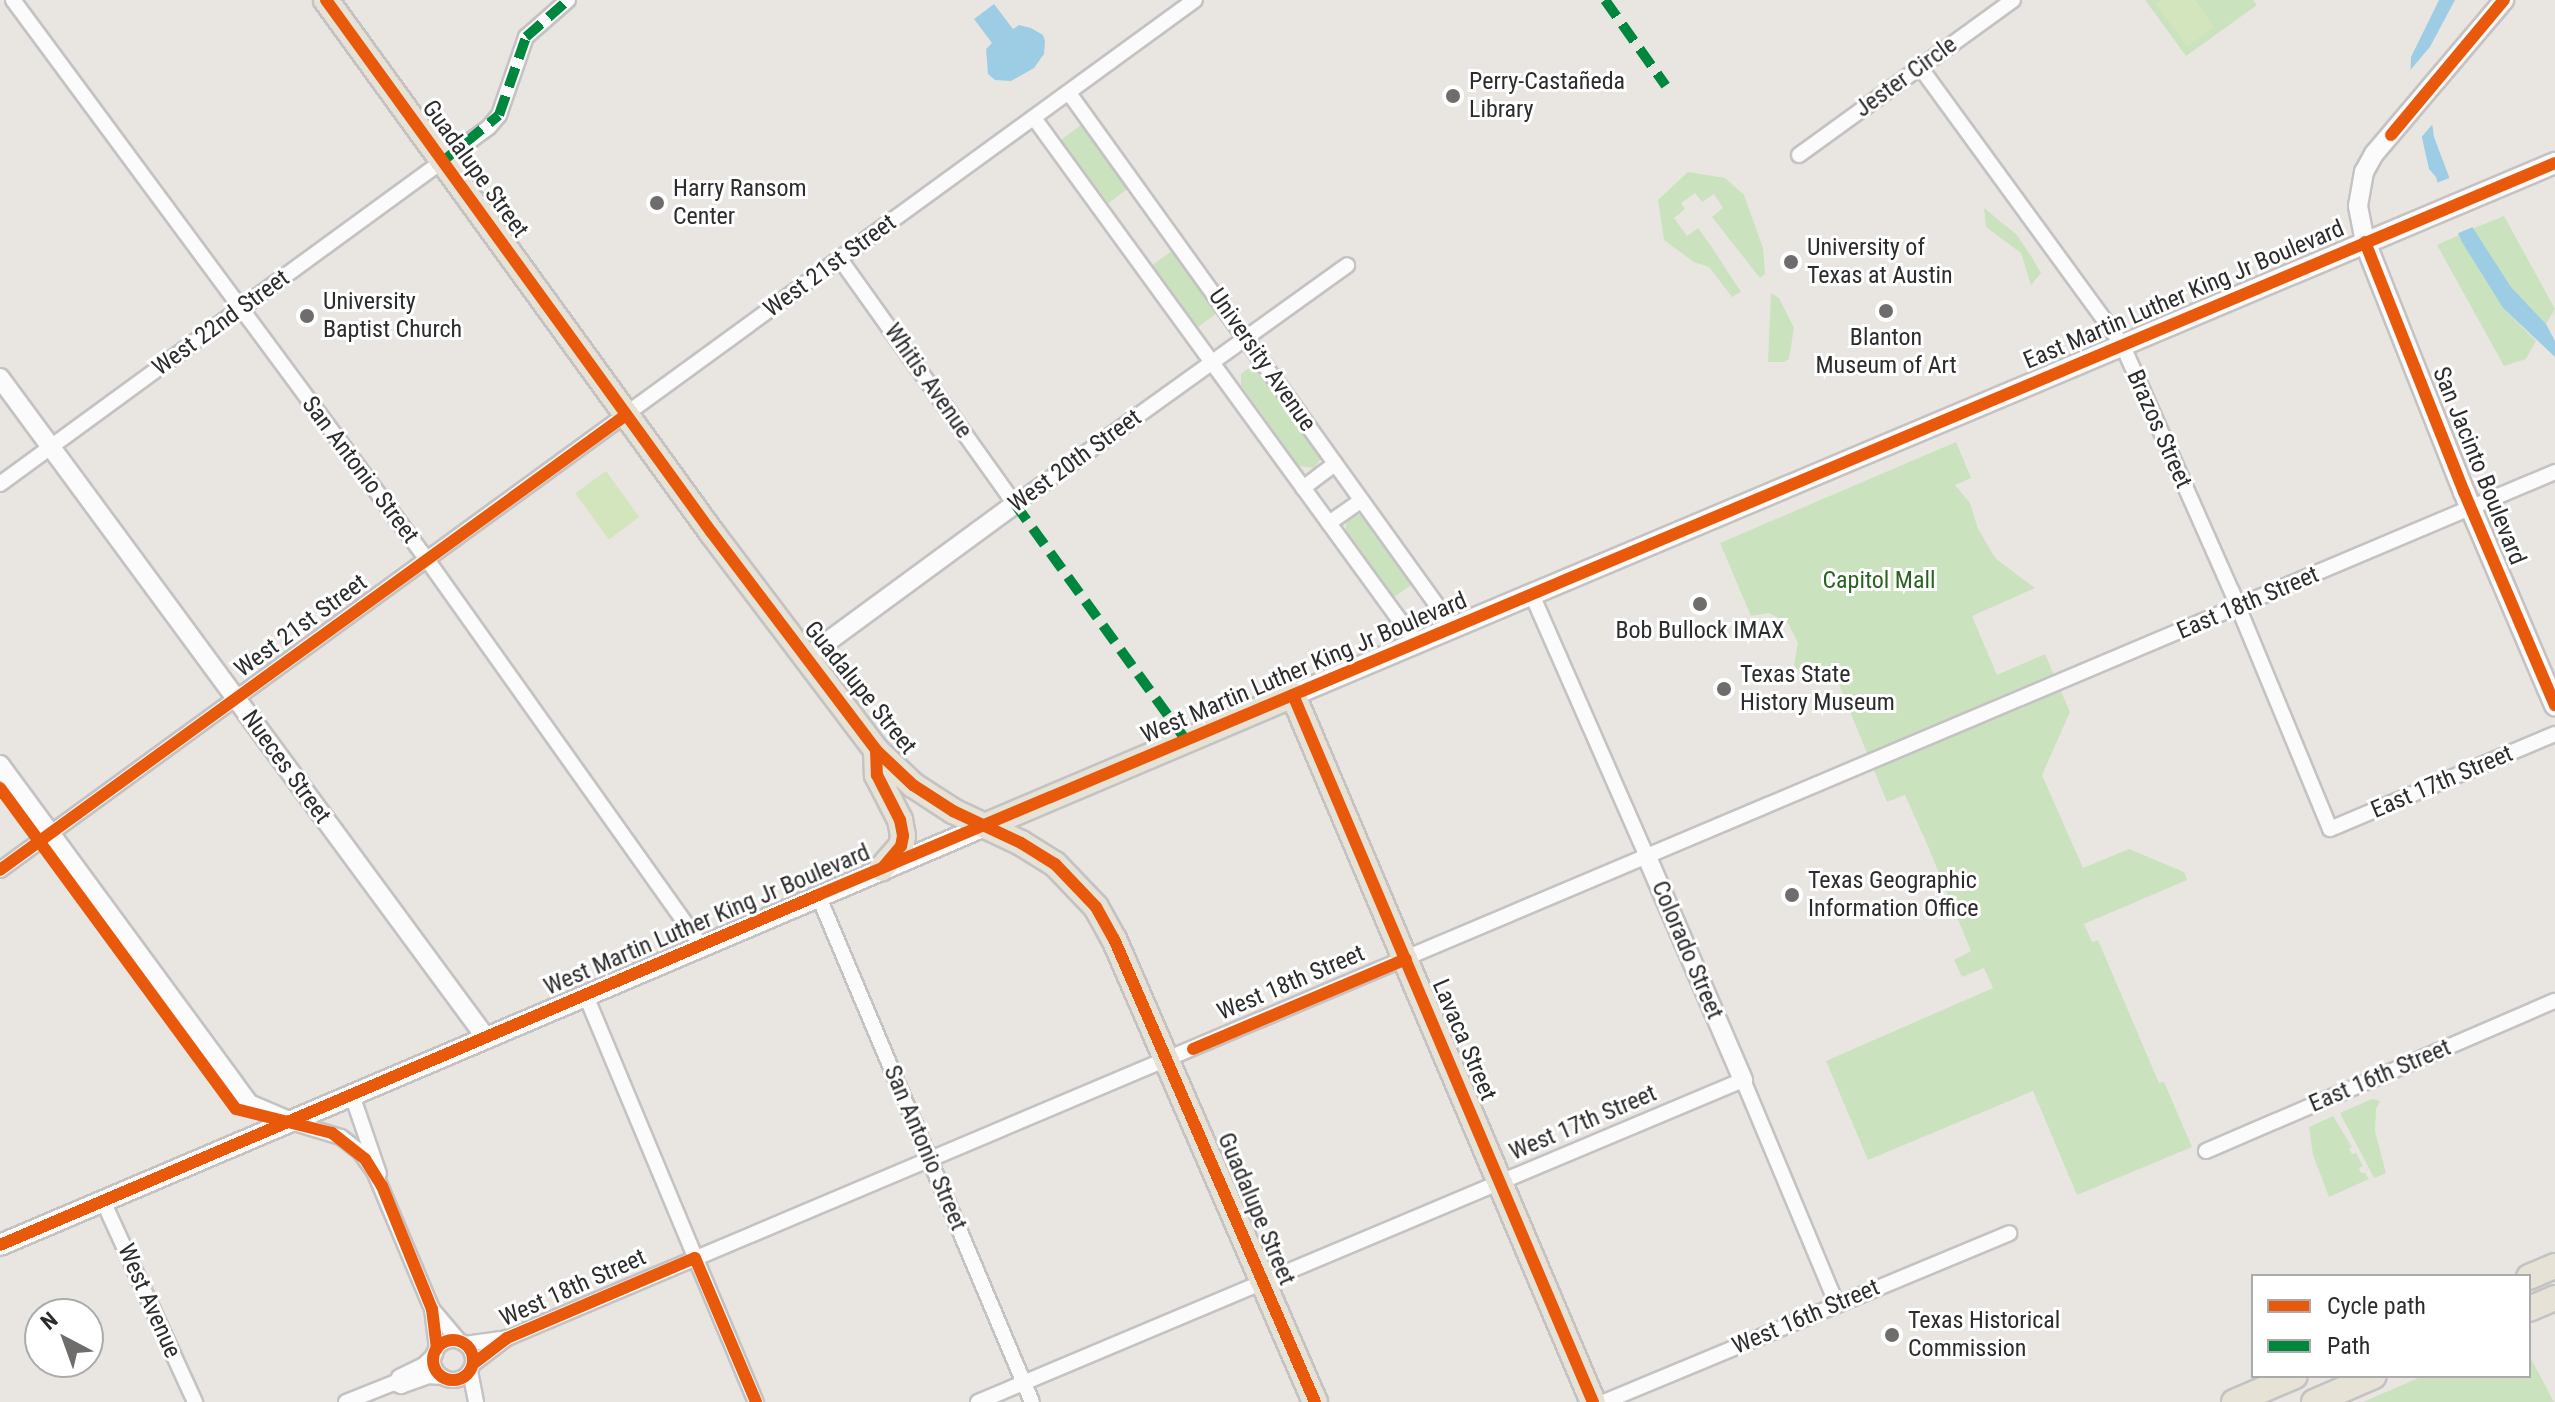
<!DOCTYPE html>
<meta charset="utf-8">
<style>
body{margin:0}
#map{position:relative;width:2555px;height:1402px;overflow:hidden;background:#e9e6e2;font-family:"Roboto Condensed",sans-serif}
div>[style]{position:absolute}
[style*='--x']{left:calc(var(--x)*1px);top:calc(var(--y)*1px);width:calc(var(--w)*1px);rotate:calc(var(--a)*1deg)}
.green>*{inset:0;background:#cae2be;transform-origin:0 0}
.pitch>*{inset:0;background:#d3e5bd;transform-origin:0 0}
.water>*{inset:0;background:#9dcde4}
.pier>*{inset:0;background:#e9e6e2}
.roads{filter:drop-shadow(2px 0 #c4c2c2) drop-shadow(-2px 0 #c4c2c2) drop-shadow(0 2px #c4c2c2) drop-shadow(0 -2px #c4c2c2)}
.minor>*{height:14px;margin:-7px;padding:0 7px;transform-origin:7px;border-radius:7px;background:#fcfbfb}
.minor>.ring{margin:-7px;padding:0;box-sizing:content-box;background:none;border:14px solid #fcfbfb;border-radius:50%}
.tertiary>*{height:18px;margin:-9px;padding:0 9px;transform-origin:9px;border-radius:9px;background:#fcfbfb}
.secondary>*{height:20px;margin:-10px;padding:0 10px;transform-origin:10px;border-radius:10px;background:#fcfbfb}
.primary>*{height:24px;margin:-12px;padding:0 12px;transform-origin:12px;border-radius:12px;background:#e6e3d6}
.quiet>*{height:10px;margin-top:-5px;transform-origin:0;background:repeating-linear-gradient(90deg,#00873e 0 20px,transparent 0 30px)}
.cycleway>*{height:12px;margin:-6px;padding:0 6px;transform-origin:6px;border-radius:6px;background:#e8590c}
.cycleway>.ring{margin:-6px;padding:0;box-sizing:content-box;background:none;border:12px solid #e8590c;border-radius:50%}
.dots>*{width:22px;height:22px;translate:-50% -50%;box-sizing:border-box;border:4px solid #fff;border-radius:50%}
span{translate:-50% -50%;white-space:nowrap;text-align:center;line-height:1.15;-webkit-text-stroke:6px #fff;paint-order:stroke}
.street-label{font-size:24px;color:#2c2c2c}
.poi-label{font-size:24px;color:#2c2c2c}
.left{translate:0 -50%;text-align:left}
.park-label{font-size:24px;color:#2a6321}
.legend{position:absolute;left:2251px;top:1274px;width:280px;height:104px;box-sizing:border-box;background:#fff;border:2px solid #ababab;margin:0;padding:10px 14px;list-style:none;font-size:24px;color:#2c2c2c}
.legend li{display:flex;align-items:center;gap:16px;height:40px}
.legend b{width:40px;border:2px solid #ababab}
.north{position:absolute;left:24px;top:1298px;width:80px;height:80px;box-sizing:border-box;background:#fff;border:2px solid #ababab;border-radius:50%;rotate:319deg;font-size:22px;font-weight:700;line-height:32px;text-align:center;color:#2c2c2c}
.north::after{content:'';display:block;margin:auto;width:28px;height:36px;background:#6e6d6c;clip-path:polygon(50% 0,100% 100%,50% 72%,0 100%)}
</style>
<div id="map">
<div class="green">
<i style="clip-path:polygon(2145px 0,2253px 0,2257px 5px,2186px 56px)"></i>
<i style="left:1081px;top:125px;width:79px;height:25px;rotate:53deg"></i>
<i style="clip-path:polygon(1688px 172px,1725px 178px,1744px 195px,1763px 248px,1765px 274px,1760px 278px,1712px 217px,1723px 208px,1714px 194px,1702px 202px,1695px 193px,1681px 203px,1685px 209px,1674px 218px,1687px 236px,1698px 228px,1711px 246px,1741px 292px,1732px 297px,1709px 267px,1694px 262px,1664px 240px,1658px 200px)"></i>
<i style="clip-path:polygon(1984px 208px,2017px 235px,2031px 256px,2041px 273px,2031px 285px,2021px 253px,1986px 227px)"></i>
<i style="clip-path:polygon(2504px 216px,2555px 309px,2546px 324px,2511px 287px,2472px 229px)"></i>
<i style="clip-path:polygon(2459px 235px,2503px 308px,2536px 341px,2526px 359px,2504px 366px,2437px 245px)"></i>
<i style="left:1173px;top:250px;width:77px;height:25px;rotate:54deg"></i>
<i style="clip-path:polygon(1771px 293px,1779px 298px,1794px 328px,1789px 359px,1784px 362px,1768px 362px)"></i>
<i style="clip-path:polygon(1249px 368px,1261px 372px,1319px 451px,1320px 460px,1314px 468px,1299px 466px,1241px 385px,1241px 374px)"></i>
<i style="clip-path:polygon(1956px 442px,1971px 478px,1955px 485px,1970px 503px,1978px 529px,1996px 559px,2035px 588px,1972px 616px,1997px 675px,2045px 654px,2070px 712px,2042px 775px,2083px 868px,2129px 849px,2184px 872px,2187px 880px,2084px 924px,2092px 942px,2098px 940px,2159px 1083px,2164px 1082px,2192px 1147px,2077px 1195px,2033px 1091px,1868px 1160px,1826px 1061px,1993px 988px,1984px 968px,1962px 977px,1954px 960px,1971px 951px,1927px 844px,1905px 795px,1887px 802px,1838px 682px,1829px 684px,1799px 671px,1794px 665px,1798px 643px,1788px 623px,1769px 613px,1751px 616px,1720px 543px)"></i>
<i style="clip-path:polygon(1353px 513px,1366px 517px,1414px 583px,1393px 598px,1346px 530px,1346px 519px)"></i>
<i style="clip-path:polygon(2372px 1099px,2380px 1101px,2376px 1109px,2375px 1131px,2386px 1173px,2374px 1178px,2340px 1113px)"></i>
<i style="clip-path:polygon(2333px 1116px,2352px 1147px,2349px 1149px,2352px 1154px,2356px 1153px,2363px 1166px,2359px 1168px,2361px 1173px,2365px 1173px,2369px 1179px,2329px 1197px,2313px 1155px,2309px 1127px)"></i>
<i style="clip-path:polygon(2529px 1355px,2554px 1402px,2363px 1402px,2423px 1376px,2529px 1376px)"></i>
</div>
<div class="pitch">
<i style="clip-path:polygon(2162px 0,2195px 0,2214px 27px,2187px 47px,2156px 4px)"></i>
<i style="left:606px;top:471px;width:57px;height:38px;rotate:54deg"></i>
</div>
<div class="water">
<i style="clip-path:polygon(2439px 0,2455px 0,2424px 58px,2419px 84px,2431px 116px,2434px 137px,2462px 211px,2511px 287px,2546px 324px,2555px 341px,2555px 357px,2503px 308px,2462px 242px,2443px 202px,2436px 177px,2429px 169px,2410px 84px,2411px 57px)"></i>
<i style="clip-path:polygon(994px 4px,1013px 29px,1019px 25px,1031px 28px,1043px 35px,1045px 41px,1044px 54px,1034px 68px,1011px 81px,995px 80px,988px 74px,986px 49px,992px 43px,974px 19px)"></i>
</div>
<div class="pier">
<i style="clip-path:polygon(2429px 48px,2423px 84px,2436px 120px,2419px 140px,2407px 74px)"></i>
<i style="clip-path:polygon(2452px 177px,2475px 226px,2454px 235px,2439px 203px,2434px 184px)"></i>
</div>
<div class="roads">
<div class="minor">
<i style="--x:13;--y:0;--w:698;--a:53.51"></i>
<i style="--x:428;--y:561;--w:471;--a:54.6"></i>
<i style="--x:1920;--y:67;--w:343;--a:53.9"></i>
<i style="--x:2122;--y:344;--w:271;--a:66.1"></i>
<i style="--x:2232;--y:592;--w:256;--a:67.5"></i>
<i style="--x:2330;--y:829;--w:244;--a:-22.9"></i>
<i style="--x:1069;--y:93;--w:660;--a:54.31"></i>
<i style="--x:1034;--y:118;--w:651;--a:53.94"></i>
<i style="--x:1799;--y:155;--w:264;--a:-35.9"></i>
<i style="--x:840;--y:259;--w:301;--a:54.5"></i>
<i style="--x:1015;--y:504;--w:409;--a:-35.7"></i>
<i style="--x:0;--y:484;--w:605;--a:-36.13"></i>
<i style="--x:489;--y:127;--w:16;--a:-50"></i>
<i style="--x:499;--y:115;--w:83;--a:-70.9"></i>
<i style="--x:526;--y:37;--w:56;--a:-41.4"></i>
<i style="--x:1303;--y:488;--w:40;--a:-37"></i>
<i style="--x:1329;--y:523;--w:39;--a:-35"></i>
<i style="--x:1533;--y:597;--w:284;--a:66.3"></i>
<i style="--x:0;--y:870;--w:1478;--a:-36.06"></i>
<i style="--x:818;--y:895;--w:550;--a:67.12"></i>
<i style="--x:586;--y:996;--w:440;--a:67.3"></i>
<i style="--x:352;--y:1095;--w:83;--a:71.1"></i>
<i style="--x:291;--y:1122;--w:52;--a:16.7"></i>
<i style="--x:341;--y:1137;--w:24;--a:38"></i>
<i style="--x:360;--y:1152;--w:24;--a:54"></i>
<i style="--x:374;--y:1171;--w:150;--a:67.2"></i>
<i style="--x:432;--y:1309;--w:40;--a:82.9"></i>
<i style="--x:2206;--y:1151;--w:380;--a:-23.3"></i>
<i style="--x:103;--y:1201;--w:221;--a:65.4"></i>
<i style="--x:432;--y:1309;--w:42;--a:49.8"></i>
<i class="ring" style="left:433px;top:1340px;width:26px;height:26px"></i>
<i style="--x:465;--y:1344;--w:42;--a:-8.1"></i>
<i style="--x:473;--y:1364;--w:43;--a:-37.4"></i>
<i style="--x:507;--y:1338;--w:2224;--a:-22.92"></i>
<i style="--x:470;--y:1371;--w:32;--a:79"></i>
<i style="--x:399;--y:1377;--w:28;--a:-26"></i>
<i style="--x:424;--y:1365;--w:16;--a:-45"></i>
<i style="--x:346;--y:1402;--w:52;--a:-21.6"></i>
<i style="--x:394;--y:1383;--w:8;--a:23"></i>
<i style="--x:401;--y:1386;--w:29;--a:-20"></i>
<i style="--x:428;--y:1376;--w:15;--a:4"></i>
<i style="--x:978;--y:1402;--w:830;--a:-22.83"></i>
<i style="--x:1743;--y:1080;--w:244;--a:67.3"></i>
<i style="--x:1604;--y:1402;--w:439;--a:-22.6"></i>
</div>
<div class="tertiary">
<i style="--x:2365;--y:242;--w:37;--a:-101"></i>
<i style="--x:2358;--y:206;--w:35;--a:-80"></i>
<i style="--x:2364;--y:172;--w:21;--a:-61"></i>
<i style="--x:2374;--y:154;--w:202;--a:-49.8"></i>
<i style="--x:0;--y:378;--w:821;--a:53.62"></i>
<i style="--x:804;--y:659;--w:262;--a:-36.3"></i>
<i style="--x:0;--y:765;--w:421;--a:53.7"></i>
<i style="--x:249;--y:1104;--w:46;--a:23.2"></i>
<i style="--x:1647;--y:857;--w:243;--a:66.7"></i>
</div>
<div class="secondary">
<i style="--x:2365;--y:242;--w:269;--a:68.4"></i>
<i style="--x:2464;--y:492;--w:232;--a:66.9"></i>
<i style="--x:1293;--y:695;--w:1370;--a:-22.86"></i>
<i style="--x:0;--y:1245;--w:1073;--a:-23.05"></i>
</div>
<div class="primary">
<i style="--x:326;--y:0;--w:658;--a:54.09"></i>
<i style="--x:712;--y:533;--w:272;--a:52.9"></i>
<i style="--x:876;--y:750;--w:51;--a:43.4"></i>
<i style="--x:913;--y:785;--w:48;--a:33"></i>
<i style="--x:953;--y:811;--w:75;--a:25.2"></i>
<i style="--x:1021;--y:843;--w:40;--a:32"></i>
<i style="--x:1055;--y:864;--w:59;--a:46.4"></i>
<i style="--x:1096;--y:907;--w:37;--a:61"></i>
<i style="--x:1114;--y:939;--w:505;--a:66.53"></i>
<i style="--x:876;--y:750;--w:25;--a:88"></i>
<i style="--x:877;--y:775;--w:51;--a:62.9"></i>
<i style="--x:900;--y:820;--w:16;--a:79"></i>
<i style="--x:903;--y:836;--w:10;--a:101"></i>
<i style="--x:901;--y:846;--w:30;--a:131"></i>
<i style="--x:987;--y:825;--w:332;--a:-23"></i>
<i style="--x:1293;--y:695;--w:768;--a:67.01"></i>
<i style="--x:2529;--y:1277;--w:28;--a:-23"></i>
<i style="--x:2529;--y:1309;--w:28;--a:-23"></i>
<i style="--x:2234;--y:1402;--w:66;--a:-23.1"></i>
<i style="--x:2314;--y:1402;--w:65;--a:-23.4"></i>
</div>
</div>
<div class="quiet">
<i style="--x:1605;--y:0;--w:105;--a:54.7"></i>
<i style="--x:443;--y:161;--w:72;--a:-39.4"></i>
<i style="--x:499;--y:115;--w:83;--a:-70.9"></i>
<i style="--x:526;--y:37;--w:56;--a:-41.4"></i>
<i style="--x:1015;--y:504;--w:291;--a:54.1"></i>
</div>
<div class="cycleway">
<i style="--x:326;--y:0;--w:658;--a:54.09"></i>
<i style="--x:712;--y:533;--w:272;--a:52.9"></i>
<i style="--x:876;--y:750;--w:51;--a:43.4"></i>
<i style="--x:913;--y:785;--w:48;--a:33"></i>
<i style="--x:953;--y:811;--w:75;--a:25.2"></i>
<i style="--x:1021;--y:843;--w:40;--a:32"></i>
<i style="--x:1055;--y:864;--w:59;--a:46.4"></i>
<i style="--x:1096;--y:907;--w:37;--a:61"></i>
<i style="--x:1114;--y:939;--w:505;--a:66.53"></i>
<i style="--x:2391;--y:135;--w:176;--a:-50.1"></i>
<i style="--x:2365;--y:242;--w:269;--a:68.4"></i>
<i style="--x:2464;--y:492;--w:232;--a:66.9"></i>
<i style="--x:1293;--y:695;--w:768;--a:67.01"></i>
<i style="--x:876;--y:750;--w:25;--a:88"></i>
<i style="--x:877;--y:775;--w:51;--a:62.9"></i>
<i style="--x:900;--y:820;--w:16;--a:79"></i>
<i style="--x:903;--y:836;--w:10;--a:101"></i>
<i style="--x:901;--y:846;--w:26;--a:130"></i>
<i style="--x:0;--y:788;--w:398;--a:53.7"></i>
<i style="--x:236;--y:1109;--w:99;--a:14"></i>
<i style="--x:332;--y:1133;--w:42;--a:38.2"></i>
<i style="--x:365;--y:1159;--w:32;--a:58"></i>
<i style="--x:382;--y:1186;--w:133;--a:67.9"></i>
<i style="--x:432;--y:1309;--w:40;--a:82.9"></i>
<i style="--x:0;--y:870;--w:774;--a:-36.01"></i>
<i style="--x:1193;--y:1049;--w:231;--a:-22.9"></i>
<i style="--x:0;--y:1245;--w:890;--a:-23.16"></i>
<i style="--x:818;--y:895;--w:1885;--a:-22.85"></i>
<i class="ring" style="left:433px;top:1340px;width:28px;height:28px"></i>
<i style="--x:473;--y:1364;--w:43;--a:-37.4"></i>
<i style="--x:507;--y:1338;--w:204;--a:-23.1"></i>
<i style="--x:695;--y:1258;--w:156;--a:67"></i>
</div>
<div class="dots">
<i style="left:1453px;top:96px;background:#6e6d6c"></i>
<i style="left:657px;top:203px;background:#6e6d6c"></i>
<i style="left:1791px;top:262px;background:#6e6d6c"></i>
<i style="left:1886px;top:311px;background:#6e6d6c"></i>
<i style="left:307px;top:316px;background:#6e6d6c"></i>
<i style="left:1700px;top:604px;background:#6e6d6c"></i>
<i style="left:1724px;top:689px;background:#6e6d6c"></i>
<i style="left:1792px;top:895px;background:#6e6d6c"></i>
<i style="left:1892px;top:1335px;background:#6e6d6c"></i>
</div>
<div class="street-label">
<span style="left:1906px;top:77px;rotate:-36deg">Jester Circle</span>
<span style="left:475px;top:169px;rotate:54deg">Guadalupe Street</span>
<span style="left:830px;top:266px;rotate:-36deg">West 21st Street</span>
<span style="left:2184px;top:295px;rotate:-23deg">East Martin Luther King Jr Boulevard</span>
<span style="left:221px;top:323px;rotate:-36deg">West 22nd Street</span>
<span style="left:1262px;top:360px;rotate:55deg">University Avenue</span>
<span style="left:928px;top:381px;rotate:55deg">Whitis Avenue</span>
<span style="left:2159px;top:429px;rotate:66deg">Brazos Street</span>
<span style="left:1075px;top:461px;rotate:-36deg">West 20th Street</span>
<span style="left:2479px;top:466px;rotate:68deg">San Jacinto Boulevard</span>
<span style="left:360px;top:470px;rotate:53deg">San Antonio Street</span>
<span style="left:2248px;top:603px;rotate:-23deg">East 18th Street</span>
<span style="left:301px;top:626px;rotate:-36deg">West 21st Street</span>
<span style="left:1304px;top:668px;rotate:-23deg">West Martin Luther King Jr Boulevard</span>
<span style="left:860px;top:688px;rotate:51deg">Guadalupe Street</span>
<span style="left:286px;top:767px;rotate:54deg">Nueces Street</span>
<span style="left:2442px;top:782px;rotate:-23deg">East 17th Street</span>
<span style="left:707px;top:920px;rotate:-23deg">West Martin Luther King Jr Boulevard</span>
<span style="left:1687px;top:950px;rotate:67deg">Colorado Street</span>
<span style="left:1291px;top:983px;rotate:-23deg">West 18th Street</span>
<span style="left:1464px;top:1040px;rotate:67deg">Lavaca Street</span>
<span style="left:2380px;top:1076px;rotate:-23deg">East 16th Street</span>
<span style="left:1583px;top:1123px;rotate:-23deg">West 17th Street</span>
<span style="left:925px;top:1148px;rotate:67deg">San Antonio Street</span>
<span style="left:1256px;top:1209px;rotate:67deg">Guadalupe Street</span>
<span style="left:573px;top:1288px;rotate:-24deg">West 18th Street</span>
<span style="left:149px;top:1301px;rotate:66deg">West Avenue</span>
<span style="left:1806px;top:1317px;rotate:-23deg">West 16th Street</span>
</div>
<div class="poi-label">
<span class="left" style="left:1469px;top:96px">Perry-Castañeda<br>Library</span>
<span class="left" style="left:673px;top:203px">Harry Ransom<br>Center</span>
<span class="left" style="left:1807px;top:262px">University of<br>Texas at Austin</span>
<span class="left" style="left:323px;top:316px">University<br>Baptist Church</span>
<span style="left:1886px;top:352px">Blanton<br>Museum of Art</span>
<span style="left:1700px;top:631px">Bob Bullock IMAX</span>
<span class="left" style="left:1740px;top:689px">Texas State<br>History Museum</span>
<span class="left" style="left:1808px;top:895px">Texas Geographic<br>Information Office</span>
<span class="left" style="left:1908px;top:1335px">Texas Historical<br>Commission</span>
</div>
<div class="park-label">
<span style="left:1879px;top:581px">Capitol Mall</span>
</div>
<ul class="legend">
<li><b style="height:10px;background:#e8590c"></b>Cycle path</li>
<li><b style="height:10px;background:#00873e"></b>Path</li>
</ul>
<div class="north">N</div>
</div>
